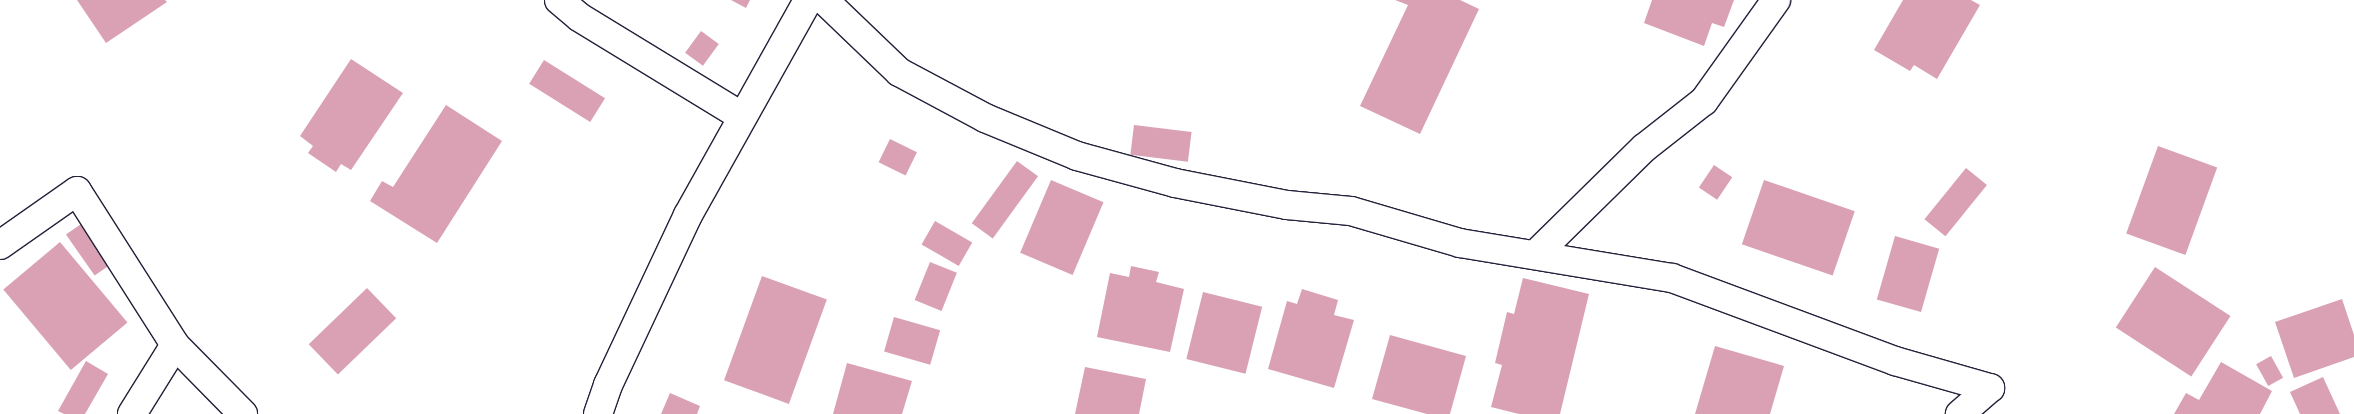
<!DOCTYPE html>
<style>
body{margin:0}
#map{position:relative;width:2354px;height:414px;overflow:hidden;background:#fff;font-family:"Indie Flower",sans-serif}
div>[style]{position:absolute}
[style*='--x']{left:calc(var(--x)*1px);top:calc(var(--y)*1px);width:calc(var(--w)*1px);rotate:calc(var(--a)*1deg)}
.building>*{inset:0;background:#d9a1b3;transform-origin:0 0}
.roads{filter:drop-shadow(1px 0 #22223b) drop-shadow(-1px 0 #22223b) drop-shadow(0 1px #22223b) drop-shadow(0 -1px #22223b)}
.minor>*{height:28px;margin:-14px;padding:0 14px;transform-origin:14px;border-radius:14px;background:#fff}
span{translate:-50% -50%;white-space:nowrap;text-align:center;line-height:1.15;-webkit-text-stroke:5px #fff;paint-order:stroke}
</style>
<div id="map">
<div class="building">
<i style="clip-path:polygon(77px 0,165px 0,167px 2px,106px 43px)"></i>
<i style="clip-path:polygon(731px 0,750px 0,746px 8px)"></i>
<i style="clip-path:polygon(1395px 0,1460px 0,1479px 9px,1420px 134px,1360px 106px,1408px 5px)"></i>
<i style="clip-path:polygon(1652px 0,1734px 0,1724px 27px,1712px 23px,1704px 46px,1644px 23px)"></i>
<i style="clip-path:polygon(1903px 0,1971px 0,1980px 5px,1937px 79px,1914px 65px,1910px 71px,1874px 50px)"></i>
<i style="left:701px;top:31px;width:22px;height:27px;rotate:36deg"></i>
<i style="clip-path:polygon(351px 59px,403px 93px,351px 170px,341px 164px,336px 172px,308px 153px,313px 146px,300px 136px)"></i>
<i style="left:544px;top:60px;width:72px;height:28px;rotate:32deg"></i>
<i style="clip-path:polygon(446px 105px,502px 141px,437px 243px,370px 201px,382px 181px,393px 187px)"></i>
<i style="left:1134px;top:125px;width:58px;height:30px;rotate:7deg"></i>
<i style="left:890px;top:139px;width:30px;height:26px;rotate:26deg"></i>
<i style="left:2158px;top:146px;width:63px;height:93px;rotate:20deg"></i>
<i style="left:1017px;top:161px;width:26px;height:77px;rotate:36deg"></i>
<i style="left:1714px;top:165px;width:22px;height:27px;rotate:34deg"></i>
<i style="left:1966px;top:168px;width:27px;height:66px;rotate:39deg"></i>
<i style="left:1051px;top:180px;width:57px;height:79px;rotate:23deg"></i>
<i style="left:1764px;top:180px;width:96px;height:68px;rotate:19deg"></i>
<i style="left:935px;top:221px;width:43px;height:27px;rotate:30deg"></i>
<i style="left:84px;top:222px;width:50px;height:22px;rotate:55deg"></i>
<i style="left:1895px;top:236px;width:46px;height:66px;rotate:16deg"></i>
<i style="left:60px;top:242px;width:105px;height:74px;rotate:50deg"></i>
<i style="left:930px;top:262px;width:29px;height:41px;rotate:22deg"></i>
<i style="clip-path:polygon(1131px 266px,1159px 272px,1156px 282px,1184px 289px,1170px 352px,1097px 337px,1110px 273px,1129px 277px)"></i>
<i style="left:2155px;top:267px;width:90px;height:72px;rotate:33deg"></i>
<i style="left:762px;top:276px;width:69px;height:111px;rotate:20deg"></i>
<i style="clip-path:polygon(1523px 278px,1589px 294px,1560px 414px,1519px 414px,1491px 407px,1502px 365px,1495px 363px,1507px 312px,1514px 314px)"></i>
<i style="left:367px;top:288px;width:42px;height:81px;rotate:46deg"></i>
<i style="clip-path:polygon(1302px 289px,1338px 300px,1334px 315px,1354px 320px,1334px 388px,1268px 369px,1287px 301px,1297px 304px)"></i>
<i style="left:1203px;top:292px;width:61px;height:69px;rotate:14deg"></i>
<i style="clip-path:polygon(2342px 299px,2354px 335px,2354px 357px,2294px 378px,2275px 322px)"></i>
<i style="left:894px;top:317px;width:48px;height:36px;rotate:16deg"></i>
<i style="clip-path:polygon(1390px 335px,1466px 356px,1450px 414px,1427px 414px,1372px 399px)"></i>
<i style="clip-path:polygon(1715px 346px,1784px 366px,1770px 414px,1695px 414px)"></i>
<i style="left:2271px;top:356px;width:25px;height:17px;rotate:61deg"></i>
<i style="clip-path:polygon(86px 361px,108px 374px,85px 414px,64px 414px,58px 411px)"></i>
<i style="clip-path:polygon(2221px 362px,2272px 391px,2260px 414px,2174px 414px,2186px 393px,2199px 400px)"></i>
<i style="clip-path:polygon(847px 363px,912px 381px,902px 414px,833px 414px)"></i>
<i style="clip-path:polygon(1085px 367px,1146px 379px,1139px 414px,1075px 414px)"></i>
<i style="clip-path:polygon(2323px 377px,2340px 414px,2300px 414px,2290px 392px)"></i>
<i style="clip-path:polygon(670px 393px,700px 406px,697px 414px,661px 414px)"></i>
</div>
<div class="roads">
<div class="minor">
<i style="--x:559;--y:0;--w:26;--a:40"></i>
<i style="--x:579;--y:17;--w:190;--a:31.4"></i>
<i style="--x:824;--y:0;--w:104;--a:43.8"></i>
<i style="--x:899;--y:72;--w:98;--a:28.1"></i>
<i style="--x:985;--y:118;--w:100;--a:22.4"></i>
<i style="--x:1077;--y:156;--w:102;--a:15.4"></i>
<i style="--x:1175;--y:183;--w:114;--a:11.1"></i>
<i style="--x:1287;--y:205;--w:64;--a:5.4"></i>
<i style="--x:1351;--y:211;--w:114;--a:16.4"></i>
<i style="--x:1460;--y:243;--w:215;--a:9.4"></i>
<i style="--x:1672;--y:278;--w:238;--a:20.4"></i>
<i style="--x:1895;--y:361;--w:99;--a:15.9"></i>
<i style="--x:1990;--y:388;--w:40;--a:139"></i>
<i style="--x:0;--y:245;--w:94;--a:-35"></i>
<i style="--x:77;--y:191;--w:183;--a:57.5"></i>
<i style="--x:175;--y:345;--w:97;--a:45.4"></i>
<i style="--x:1535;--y:255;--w:153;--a:-44.5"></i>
<i style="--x:1644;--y:148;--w:76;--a:-38.1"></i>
<i style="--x:1704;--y:101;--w:124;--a:-54.5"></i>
<i style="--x:132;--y:414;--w:81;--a:-58.1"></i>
<i style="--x:598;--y:414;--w:31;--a:-71"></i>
<i style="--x:608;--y:385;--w:188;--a:-64.8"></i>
<i style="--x:688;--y:215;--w:246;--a:-60.8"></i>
</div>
</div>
</div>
